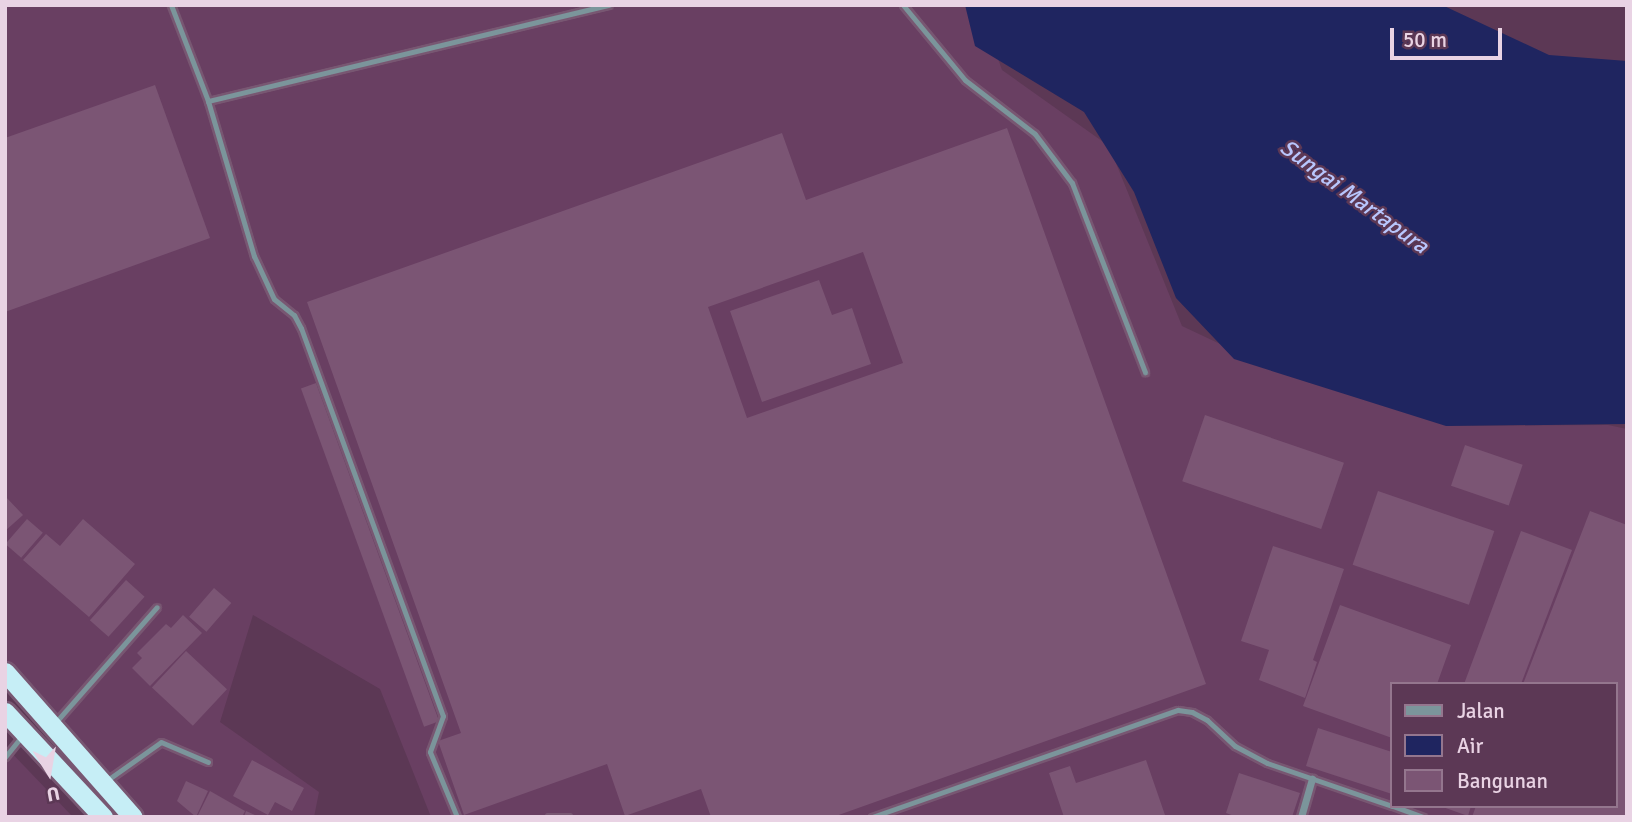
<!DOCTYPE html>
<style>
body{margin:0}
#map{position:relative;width:1632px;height:822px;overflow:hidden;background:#5c3855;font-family:Signika,sans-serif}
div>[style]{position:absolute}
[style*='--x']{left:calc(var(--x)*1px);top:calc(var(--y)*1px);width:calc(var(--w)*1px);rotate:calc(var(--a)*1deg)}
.built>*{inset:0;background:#693f62}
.water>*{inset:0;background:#1f2560}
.building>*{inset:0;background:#7b5574;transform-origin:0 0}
.roads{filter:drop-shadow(2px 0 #785772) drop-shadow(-2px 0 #785772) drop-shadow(0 2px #785772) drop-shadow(0 -2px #785772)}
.service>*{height:5px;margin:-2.5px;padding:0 2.5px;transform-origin:2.5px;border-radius:2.5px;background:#7b959b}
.minor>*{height:7px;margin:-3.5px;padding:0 3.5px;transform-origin:3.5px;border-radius:3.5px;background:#7b959b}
.trunk>*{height:19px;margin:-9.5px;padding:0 9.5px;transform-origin:9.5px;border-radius:9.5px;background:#c6eef6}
span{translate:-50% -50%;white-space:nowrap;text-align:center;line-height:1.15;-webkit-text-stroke:5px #5c3855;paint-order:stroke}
.water-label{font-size:23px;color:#b8c6fd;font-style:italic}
.frame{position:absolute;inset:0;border:7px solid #e9d3e4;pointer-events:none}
.legend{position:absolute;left:1390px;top:682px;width:228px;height:126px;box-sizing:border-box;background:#5c3855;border:2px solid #94768e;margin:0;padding:9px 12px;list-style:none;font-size:21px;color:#e9d3e4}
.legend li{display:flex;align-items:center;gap:14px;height:35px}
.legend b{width:35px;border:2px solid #94768e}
.north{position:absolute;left:14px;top:738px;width:70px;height:70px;-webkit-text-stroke:5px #5c3855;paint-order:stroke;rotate:169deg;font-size:19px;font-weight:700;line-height:28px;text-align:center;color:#e9d3e4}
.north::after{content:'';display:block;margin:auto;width:24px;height:32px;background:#e9d3e4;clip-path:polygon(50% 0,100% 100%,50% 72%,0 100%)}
.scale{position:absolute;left:1390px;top:28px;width:112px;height:32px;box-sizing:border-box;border:4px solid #e9d3e4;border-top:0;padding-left:9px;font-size:21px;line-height:24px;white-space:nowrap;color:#e9d3e4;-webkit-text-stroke:5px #5c3855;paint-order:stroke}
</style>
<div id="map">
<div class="built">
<i style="clip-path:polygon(evenodd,5px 5px,979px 5px,1002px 70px,1109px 146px,1182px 326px,1271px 368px,1451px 426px,1608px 425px,1627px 429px,1627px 817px,431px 817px,380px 689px,253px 615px,220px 722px,319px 792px,314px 817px,139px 817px,5px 668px,5px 5px,1392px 684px,1616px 684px,1616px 806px,1392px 806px,1392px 684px)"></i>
<i style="clip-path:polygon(5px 746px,73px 817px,5px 817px)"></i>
</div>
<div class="water">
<i style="clip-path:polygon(965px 5px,1442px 5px,1549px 55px,1627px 61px,1627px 424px,1446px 426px,1234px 359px,1176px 298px,1134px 192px,1084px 112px,975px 46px)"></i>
</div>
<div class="building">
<i style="clip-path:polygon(155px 85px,210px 238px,5px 312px,5px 138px)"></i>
<i style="clip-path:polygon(evenodd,1007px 128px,1206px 684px,833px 817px,711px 817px,701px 789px,625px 816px,607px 764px,464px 815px,438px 741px,461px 733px,307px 302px,782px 133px,806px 200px,1007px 128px,863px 252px,903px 363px,747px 418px,708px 307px,863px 252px)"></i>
<i style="clip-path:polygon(819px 280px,832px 315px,852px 308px,871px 364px,762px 402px,730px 311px)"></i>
<i style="left:316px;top:383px;width:360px;height:16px;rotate:70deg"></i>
<i style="left:1205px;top:415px;width:147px;height:70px;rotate:19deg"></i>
<i style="left:1465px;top:445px;width:61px;height:43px;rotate:19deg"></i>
<i style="left:1378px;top:491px;width:123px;height:78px;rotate:19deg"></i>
<i style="clip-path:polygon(5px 496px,23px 515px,5px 531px)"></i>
<i style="clip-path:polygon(1590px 511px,1627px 525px,1627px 817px,1472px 817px,1476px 806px,1616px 806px,1616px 684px,1523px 684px)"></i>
<i style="left:27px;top:519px;width:21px;height:33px;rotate:41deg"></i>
<i style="clip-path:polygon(83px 519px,135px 564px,89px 617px,23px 560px,46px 534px,60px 546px)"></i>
<i style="clip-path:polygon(1521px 531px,1572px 550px,1521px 684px,1464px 684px)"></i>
<i style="clip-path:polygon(1273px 546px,1344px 569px,1313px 660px,1317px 662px,1305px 698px,1259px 680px,1269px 650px,1241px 641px)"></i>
<i style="left:126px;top:580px;width:25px;height:54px;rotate:42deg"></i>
<i style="left:214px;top:588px;width:23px;height:38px;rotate:41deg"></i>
<i style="clip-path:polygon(1340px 605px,1451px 645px,1437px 684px,1392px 684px,1392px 738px,1303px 706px)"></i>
<i style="clip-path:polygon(183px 615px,202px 633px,150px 686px,132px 668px,142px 658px,137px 653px,166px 624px,171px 628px)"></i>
<i style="left:186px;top:651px;width:56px;height:50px;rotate:43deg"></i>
<i style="clip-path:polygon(1318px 728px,1392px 752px,1392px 794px,1306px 766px)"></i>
<i style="clip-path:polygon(252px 760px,304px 788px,292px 811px,275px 802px,268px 815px,233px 796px)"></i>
<i style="clip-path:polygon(1146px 760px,1165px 815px,1064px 817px,1049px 773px,1070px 766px,1076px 783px)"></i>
<i style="clip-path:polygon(1239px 773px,1300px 793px,1292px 817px,1237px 817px,1226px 813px)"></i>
<i style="clip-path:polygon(186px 781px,208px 791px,196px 817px,177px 801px)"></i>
<i style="clip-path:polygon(210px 791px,245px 811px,242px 817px,197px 817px)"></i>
<i style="clip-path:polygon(1440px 806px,1471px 806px,1468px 816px)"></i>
<i style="clip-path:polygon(246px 811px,259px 817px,244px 817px)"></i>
</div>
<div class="roads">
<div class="service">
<i style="--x:171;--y:5;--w:103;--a:68.9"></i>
<i style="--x:208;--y:101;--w:162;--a:73.5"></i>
<i style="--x:254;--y:256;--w:47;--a:65.1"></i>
<i style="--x:274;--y:299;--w:26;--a:39"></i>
<i style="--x:294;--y:315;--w:15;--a:62"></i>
<i style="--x:301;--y:328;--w:413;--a:69.9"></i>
<i style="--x:443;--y:716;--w:38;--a:110"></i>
<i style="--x:430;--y:752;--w:70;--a:67.4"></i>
<i style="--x:903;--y:5;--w:97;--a:50.4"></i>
<i style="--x:965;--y:80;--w:88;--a:37.6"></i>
<i style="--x:1035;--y:134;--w:61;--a:52.9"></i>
<i style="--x:1072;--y:183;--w:203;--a:68.9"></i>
<i style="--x:208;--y:101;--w:412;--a:-13.5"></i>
<i style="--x:55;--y:723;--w:154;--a:-48.7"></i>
<i style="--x:5;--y:757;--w:28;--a:-51"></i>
<i style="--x:106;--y:781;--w:67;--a:-35.3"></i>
<i style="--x:161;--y:742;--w:51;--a:23.1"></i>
<i style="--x:1393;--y:806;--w:32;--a:20"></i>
<i style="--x:549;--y:817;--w:19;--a:0"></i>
<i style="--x:872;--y:817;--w:324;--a:-19.3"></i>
<i style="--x:1178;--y:710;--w:14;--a:8"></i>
<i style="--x:1192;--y:712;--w:17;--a:28"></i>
<i style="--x:1207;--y:720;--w:38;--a:43"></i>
<i style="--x:1235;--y:746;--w:36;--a:28"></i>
<i style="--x:1267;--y:763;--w:132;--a:19"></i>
</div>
<div class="minor">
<i style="--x:1301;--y:817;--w:40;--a:-74"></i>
</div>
<div class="trunk">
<i style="--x:5;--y:672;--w:193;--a:48.6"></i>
<i style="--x:5;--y:712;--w:144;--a:47"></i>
</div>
</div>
<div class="water-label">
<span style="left:1354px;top:197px;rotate:36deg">Sungai Martapura</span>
</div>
<div class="frame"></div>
<ul class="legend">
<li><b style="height:9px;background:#7b959b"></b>Jalan</li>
<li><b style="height:19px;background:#1f2560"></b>Air</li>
<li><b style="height:19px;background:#7b5574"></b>Bangunan</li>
</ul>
<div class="north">U</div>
<div class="scale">50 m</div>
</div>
